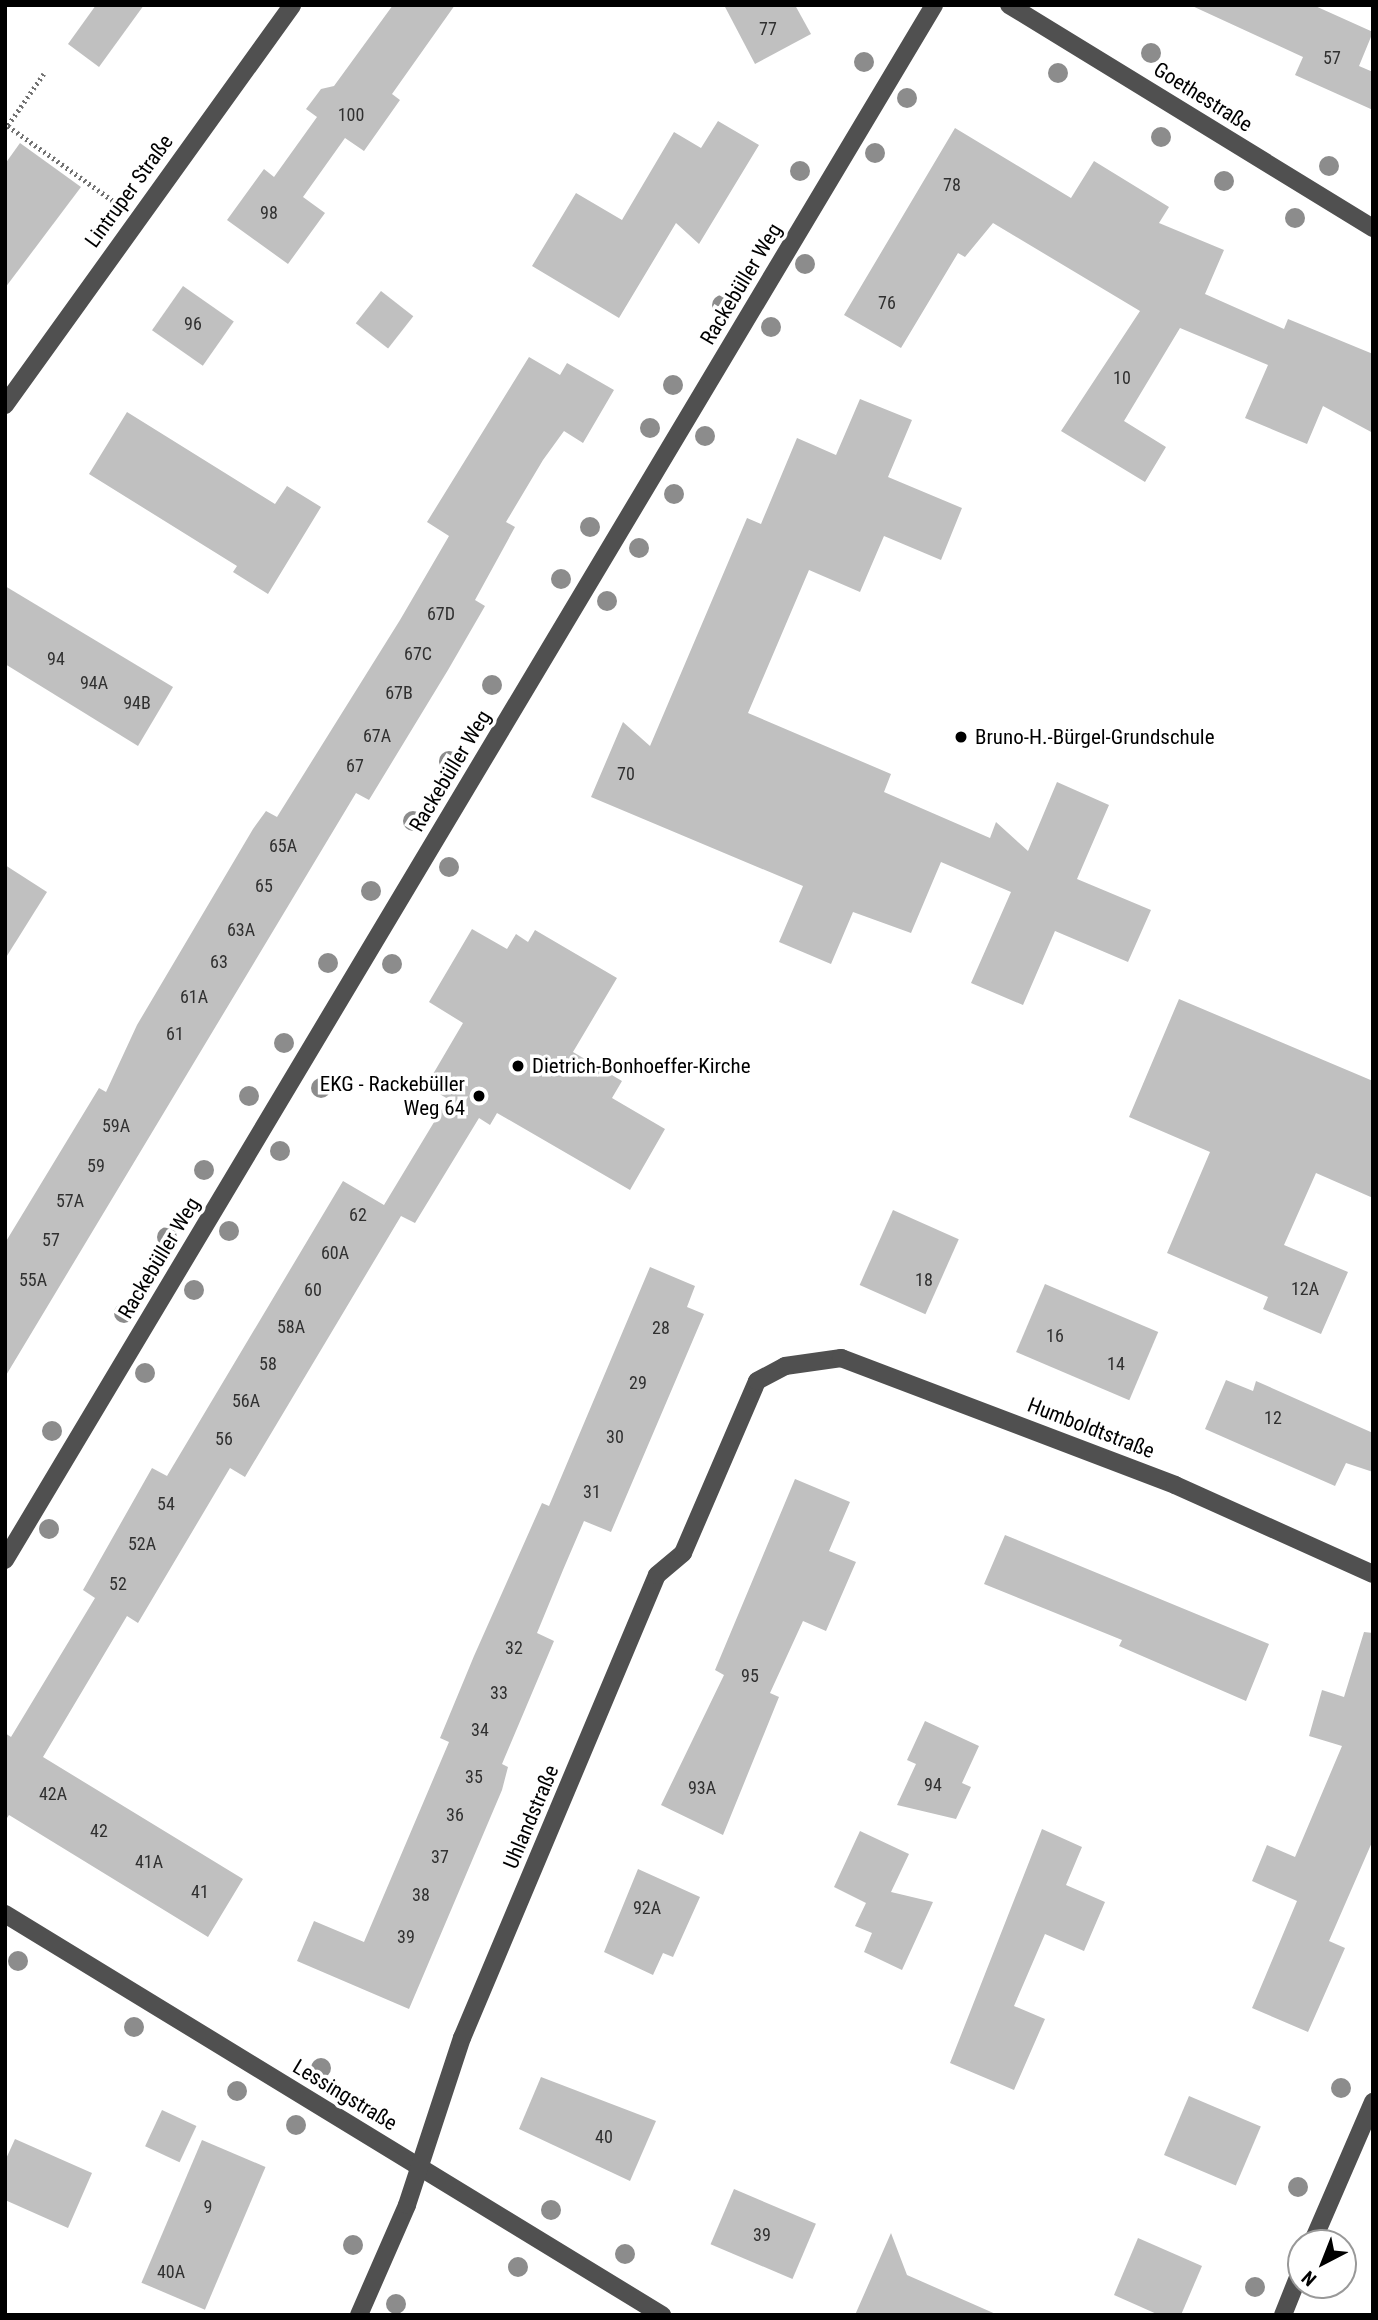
<!DOCTYPE html>
<meta charset="utf-8">
<style>
body{margin:0}
#map{position:relative;width:1378px;height:2320px;overflow:hidden;background:#fff;font-family:"Roboto Condensed",sans-serif}
div>[style]{position:absolute}
[style*='--x']{left:calc(var(--x)*1px);top:calc(var(--y)*1px);width:calc(var(--w)*1px);rotate:calc(var(--a)*1deg)}
.building>*{inset:0;background:#c0c0c0;transform-origin:0 0}
.path>*{height:4.5px;margin-top:-2.25px;transform-origin:0;background:repeating-linear-gradient(90deg,#727272 0 2px,transparent 0 5.5px)}
.minor>*{height:18px;margin:-9px;padding:0 9px;transform-origin:9px;border-radius:9px;background:#505050}
.trees>*{width:20px;height:20px;margin:-10px;border-radius:50%;background:#8c8c8c}
.dots>*{width:19px;height:19px;translate:-50% -50%;box-sizing:border-box;border:4px solid #fff;border-radius:50%}
span{translate:-50% -50%;white-space:nowrap;text-align:center;line-height:1.15;-webkit-text-stroke:7px #fff;paint-order:stroke}
.number-label{font-size:18px;color:#303030}
.number-label span{-webkit-text-stroke-width:0}
.street-label{font-size:21px;color:#000}
.poi-label{font-size:21px;color:#000}
.left{translate:0 -50%;text-align:left}
.right{translate:-100% -50%;text-align:right}
.frame{position:absolute;inset:0;border:7px solid #000;pointer-events:none}
.north{position:absolute;left:1287px;top:2229px;width:70px;height:70px;box-sizing:border-box;background:#fff;border:2px solid #999;border-radius:50%;rotate:222deg;font-size:19px;font-weight:700;line-height:28px;text-align:center;color:#000}
.north::after{content:'';display:block;margin:auto;width:24px;height:32px;background:#000;clip-path:polygon(50% 0,100% 100%,50% 72%,0 100%)}
</style>
<div id="map">
<div class="building">
<i style="clip-path:polygon(96px 5px,144px 5px,99px 67px,68px 44px)"></i>
<i style="clip-path:polygon(393px 5px,455px 5px,392px 94px,400px 100px,364px 151px,345px 138px,303px 197px,325px 213px,288px 264px,227px 220px,264px 169px,274px 177px,317px 117px,306px 109px,321px 89px,334px 86px)"></i>
<i style="clip-path:polygon(724px 5px,795px 5px,811px 34px,755px 64px)"></i>
<i style="clip-path:polygon(1190px 5px,1313px 5px,1373px 32px,1359px 66px,1373px 72px,1373px 110px,1295px 75px,1303px 57px)"></i>
<i style="clip-path:polygon(718px 121px,759px 145px,699px 244px,676px 223px,619px 318px,532px 266px,576px 193px,622px 220px,674px 132px,701px 148px)"></i>
<i style="clip-path:polygon(955px 128px,1071px 198px,1094px 161px,1169px 207px,1159px 223px,1224px 250px,1205px 294px,1284px 329px,1288px 319px,1373px 354px,1373px 433px,1323px 406px,1307px 444px,1245px 418px,1268px 365px,1180px 328px,1124px 421px,1166px 447px,1145px 482px,1061px 431px,1140px 311px,993px 223px,965px 257px,958px 253px,901px 348px,844px 315px)"></i>
<i style="clip-path:polygon(20px 143px,81px 187px,5px 288px,5px 164px)"></i>
<i style="left:183px;top:286px;width:62px;height:54px;rotate:35deg"></i>
<i style="left:381px;top:291px;width:41px;height:41px;rotate:38deg"></i>
<i style="clip-path:polygon(529px 357px,560px 375px,567px 363px,614px 390px,583px 443px,564px 431px,543px 460px,506px 522px,515px 527px,475px 600px,485px 606px,448px 670px,369px 800px,356px 793px,5px 1377px,5px 1243px,99px 1088px,106px 1092px,137px 1025px,253px 829px,266px 811px,277px 817px,400px 620px,449px 536px,427px 522px)"></i>
<i style="clip-path:polygon(860px 399px,912px 420px,888px 477px,962px 508px,941px 560px,884px 536px,860px 592px,809px 570px,748px 713px,891px 774px,884px 792px,990px 838px,996px 822px,1028px 851px,1057px 782px,1109px 805px,1077px 879px,1151px 910px,1128px 962px,1055px 931px,1023px 1005px,971px 983px,1011px 892px,941px 862px,911px 933px,853px 912px,831px 964px,779px 942px,803px 886px,591px 797px,623px 722px,650px 746px,747px 518px,761px 524px,797px 438px,836px 455px)"></i>
<i style="clip-path:polygon(127px 412px,275px 504px,287px 486px,321px 507px,268px 594px,233px 572px,237px 566px,89px 474px)"></i>
<i style="clip-path:polygon(5px 586px,173px 687px,138px 746px,5px 664px)"></i>
<i style="clip-path:polygon(5px 865px,47px 892px,5px 959px)"></i>
<i style="clip-path:polygon(472px 929px,507px 949px,516px 934px,528px 942px,535px 930px,617px 978px,573px 1052px,622px 1081px,612px 1098px,665px 1129px,630px 1190px,497px 1113px,490px 1125px,479px 1118px,415px 1223px,401px 1216px,245px 1477px,230px 1468px,138px 1623px,127px 1616px,43px 1757px,243px 1879px,208px 1937px,9px 1815px,5px 1821px,5px 1733px,11px 1737px,95px 1598px,83px 1590px,152px 1468px,167px 1476px,343px 1181px,384px 1205px,448px 1099px,426px 1086px,463px 1023px,429px 1002px)"></i>
<i style="clip-path:polygon(1179px 999px,1373px 1081px,1373px 1198px,1316px 1173px,1284px 1245px,1348px 1272px,1321px 1334px,1263px 1309px,1268px 1297px,1167px 1253px,1210px 1152px,1129px 1117px)"></i>
<i style="left:893px;top:1210px;width:72px;height:82px;rotate:24deg"></i>
<i style="clip-path:polygon(650px 1267px,695px 1286px,687px 1307px,704px 1314px,611px 1532px,584px 1521px,563px 1570px,537px 1633px,554px 1641px,502px 1764px,508px 1767px,502px 1790px,409px 2009px,297px 1961px,314px 1921px,364px 1942px,449px 1742px,440px 1738px,474px 1656px,542px 1503px,549px 1506px)"></i>
<i style="left:1045px;top:1284px;width:123px;height:74px;rotate:23deg"></i>
<i style="clip-path:polygon(1226px 1380px,1253px 1391px,1256px 1381px,1373px 1433px,1373px 1472px,1346px 1463px,1335px 1486px,1205px 1429px)"></i>
<i style="clip-path:polygon(795px 1479px,850px 1502px,829px 1551px,856px 1562px,826px 1631px,803px 1621px,770px 1693px,779px 1697px,723px 1835px,661px 1805px,724px 1675px,715px 1670px)"></i>
<i style="clip-path:polygon(1005px 1535px,1269px 1644px,1246px 1701px,1119px 1646px,1122px 1640px,984px 1584px)"></i>
<i style="clip-path:polygon(1364px 1632px,1373px 1633px,1373px 1840px,1329px 1941px,1345px 1948px,1308px 2032px,1252px 2008px,1297px 1901px,1252px 1881px,1267px 1845px,1295px 1857px,1342px 1746px,1309px 1736px,1322px 1690px,1344px 1697px)"></i>
<i style="clip-path:polygon(925px 1721px,979px 1746px,962px 1783px,971px 1787px,956px 1819px,897px 1805px,916px 1764px,907px 1760px)"></i>
<i style="clip-path:polygon(1042px 1829px,1082px 1847px,1066px 1885px,1105px 1902px,1084px 1951px,1045px 1934px,1014px 2006px,1045px 2019px,1014px 2090px,950px 2063px)"></i>
<i style="clip-path:polygon(860px 1831px,909px 1854px,891px 1892px,933px 1902px,902px 1970px,864px 1952px,872px 1933px,855px 1926px,866px 1903px,834px 1887px)"></i>
<i style="clip-path:polygon(638px 1869px,700px 1897px,673px 1957px,663px 1953px,653px 1975px,604px 1952px)"></i>
<i style="clip-path:polygon(541px 2077px,656px 2121px,630px 2181px,519px 2129px)"></i>
<i style="left:1189px;top:2096px;width:78px;height:64px;rotate:23deg"></i>
<i style="left:162px;top:2110px;width:38px;height:40px;rotate:25deg"></i>
<i style="clip-path:polygon(15px 2139px,92px 2173px,68px 2228px,5px 2200px,5px 2161px)"></i>
<i style="left:202px;top:2140px;width:69px;height:155px;rotate:23deg"></i>
<i style="left:734px;top:2189px;width:89px;height:60px;rotate:23deg"></i>
<i style="clip-path:polygon(891px 2233px,907px 2275px,998px 2315px,855px 2315px)"></i>
<i style="clip-path:polygon(1138px 2238px,1202px 2266px,1181px 2315px,1159px 2315px,1114px 2295px)"></i>
</div>
<div class="path">
<i style="--x:44;--y:74;--w:63;--a:124.7"></i>
<i style="--x:8;--y:126;--w:128;--a:35.4"></i>
</div>
<div class="minor">
<i style="--x:1009;--y:5;--w:427;--a:31.5"></i>
<i style="--x:5;--y:405;--w:492;--a:-54.3"></i>
<i style="--x:5;--y:1560;--w:1811;--a:-59.14"></i>
<i style="--x:5;--y:1914;--w:770;--a:31.4"></i>
<i style="--x:1312;--y:2243;--w:154;--a:-66.6"></i>
<i style="--x:359;--y:2315;--w:120;--a:-66.4"></i>
<i style="--x:407;--y:2205;--w:176;--a:-71.8"></i>
<i style="--x:462;--y:2038;--w:502;--a:-67.16"></i>
<i style="--x:657;--y:1575;--w:34;--a:-40"></i>
<i style="--x:683;--y:1553;--w:187;--a:-66.7"></i>
<i style="--x:757;--y:1381;--w:32;--a:-28"></i>
<i style="--x:785;--y:1366;--w:57;--a:-8.1"></i>
<i style="--x:841;--y:1358;--w:357;--a:20.8"></i>
<i style="--x:1175;--y:1485;--w:217;--a:24.2"></i>
<i style="--x:1283;--y:2315;--w:48;--a:-68.2"></i>
</div>
<div class="trees">
<i style="left:1151px;top:53px"></i>
<i style="left:864px;top:62px"></i>
<i style="left:1058px;top:73px"></i>
<i style="left:907px;top:98px"></i>
<i style="left:1161px;top:137px"></i>
<i style="left:875px;top:153px"></i>
<i style="left:1329px;top:166px"></i>
<i style="left:800px;top:171px"></i>
<i style="left:1224px;top:181px"></i>
<i style="left:1295px;top:218px"></i>
<i style="left:805px;top:264px"></i>
<i style="left:722px;top:305px"></i>
<i style="left:771px;top:327px"></i>
<i style="left:673px;top:385px"></i>
<i style="left:650px;top:428px"></i>
<i style="left:705px;top:436px"></i>
<i style="left:674px;top:494px"></i>
<i style="left:590px;top:527px"></i>
<i style="left:639px;top:548px"></i>
<i style="left:561px;top:579px"></i>
<i style="left:607px;top:601px"></i>
<i style="left:492px;top:685px"></i>
<i style="left:449px;top:761px"></i>
<i style="left:413px;top:821px"></i>
<i style="left:449px;top:867px"></i>
<i style="left:371px;top:891px"></i>
<i style="left:328px;top:963px"></i>
<i style="left:392px;top:964px"></i>
<i style="left:284px;top:1043px"></i>
<i style="left:321px;top:1088px"></i>
<i style="left:249px;top:1096px"></i>
<i style="left:280px;top:1151px"></i>
<i style="left:204px;top:1170px"></i>
<i style="left:229px;top:1231px"></i>
<i style="left:167px;top:1237px"></i>
<i style="left:194px;top:1290px"></i>
<i style="left:124px;top:1313px"></i>
<i style="left:145px;top:1373px"></i>
<i style="left:52px;top:1431px"></i>
<i style="left:49px;top:1529px"></i>
<i style="left:18px;top:1961px"></i>
<i style="left:134px;top:2027px"></i>
<i style="left:321px;top:2068px"></i>
<i style="left:1341px;top:2088px"></i>
<i style="left:237px;top:2091px"></i>
<i style="left:296px;top:2125px"></i>
<i style="left:1298px;top:2187px"></i>
<i style="left:551px;top:2210px"></i>
<i style="left:353px;top:2245px"></i>
<i style="left:625px;top:2254px"></i>
<i style="left:518px;top:2267px"></i>
<i style="left:1255px;top:2287px"></i>
<i style="left:396px;top:2304px"></i>
</div>
<div class="dots">
<i style="left:961px;top:737px;background:#000"></i>
<i style="left:518px;top:1066px;background:#000"></i>
<i style="left:479px;top:1096px;background:#000"></i>
</div>
<div class="number-label">
<span style="left:768px;top:29px">77</span>
<span style="left:1332px;top:58px">57</span>
<span style="left:351px;top:115px">100</span>
<span style="left:952px;top:185px">78</span>
<span style="left:269px;top:213px">98</span>
<span style="left:887px;top:303px">76</span>
<span style="left:193px;top:324px">96</span>
<span style="left:1122px;top:378px">10</span>
<span style="left:441px;top:614px">67D</span>
<span style="left:418px;top:654px">67C</span>
<span style="left:56px;top:659px">94</span>
<span style="left:94px;top:683px">94A</span>
<span style="left:399px;top:693px">67B</span>
<span style="left:137px;top:703px">94B</span>
<span style="left:377px;top:736px">67A</span>
<span style="left:355px;top:766px">67</span>
<span style="left:626px;top:774px">70</span>
<span style="left:283px;top:846px">65A</span>
<span style="left:264px;top:886px">65</span>
<span style="left:241px;top:930px">63A</span>
<span style="left:219px;top:962px">63</span>
<span style="left:194px;top:997px">61A</span>
<span style="left:175px;top:1034px">61</span>
<span style="left:116px;top:1126px">59A</span>
<span style="left:96px;top:1166px">59</span>
<span style="left:70px;top:1201px">57A</span>
<span style="left:358px;top:1215px">62</span>
<span style="left:51px;top:1240px">57</span>
<span style="left:335px;top:1253px">60A</span>
<span style="left:33px;top:1280px">55A</span>
<span style="left:924px;top:1280px">18</span>
<span style="left:1305px;top:1289px">12A</span>
<span style="left:313px;top:1290px">60</span>
<span style="left:291px;top:1327px">58A</span>
<span style="left:661px;top:1328px">28</span>
<span style="left:1055px;top:1336px">16</span>
<span style="left:268px;top:1364px">58</span>
<span style="left:1116px;top:1364px">14</span>
<span style="left:638px;top:1383px">29</span>
<span style="left:246px;top:1401px">56A</span>
<span style="left:1273px;top:1418px">12</span>
<span style="left:615px;top:1437px">30</span>
<span style="left:224px;top:1439px">56</span>
<span style="left:592px;top:1492px">31</span>
<span style="left:166px;top:1504px">54</span>
<span style="left:142px;top:1544px">52A</span>
<span style="left:118px;top:1584px">52</span>
<span style="left:514px;top:1648px">32</span>
<span style="left:750px;top:1676px">95</span>
<span style="left:499px;top:1693px">33</span>
<span style="left:480px;top:1730px">34</span>
<span style="left:474px;top:1777px">35</span>
<span style="left:933px;top:1785px">94</span>
<span style="left:702px;top:1788px">93A</span>
<span style="left:53px;top:1794px">42A</span>
<span style="left:455px;top:1815px">36</span>
<span style="left:99px;top:1831px">42</span>
<span style="left:440px;top:1857px">37</span>
<span style="left:149px;top:1862px">41A</span>
<span style="left:200px;top:1892px">41</span>
<span style="left:421px;top:1895px">38</span>
<span style="left:647px;top:1908px">92A</span>
<span style="left:406px;top:1937px">39</span>
<span style="left:604px;top:2137px">40</span>
<span style="left:208px;top:2207px">9</span>
<span style="left:762px;top:2235px">39</span>
<span style="left:171px;top:2272px">40A</span>
</div>
<div class="street-label">
<span style="left:1203px;top:97px;rotate:32deg">Goethestraße</span>
<span style="left:129px;top:191px;rotate:-54deg">Lintruper Straße</span>
<span style="left:741px;top:284px;rotate:-59deg">Rackebüller Weg</span>
<span style="left:450px;top:771px;rotate:-59deg">Rackebüller Weg</span>
<span style="left:159px;top:1258px;rotate:-59deg">Rackebüller Weg</span>
<span style="left:1091px;top:1428px;rotate:21deg">Humboldtstraße</span>
<span style="left:531px;top:1817px;rotate:-67deg">Uhlandstraße</span>
<span style="left:345px;top:2095px;rotate:31deg">Lessingstraße</span>
</div>
<div class="poi-label">
<span class="left" style="left:975px;top:737px">Bruno-H.-Bürgel-Grundschule</span>
<span class="left" style="left:532px;top:1066px">Dietrich-Bonhoeffer-Kirche</span>
<span class="right" style="left:465px;top:1096px">EKG - Rackebüller<br>Weg 64</span>
</div>
<div class="frame"></div>
<div class="north">N</div>
</div>
